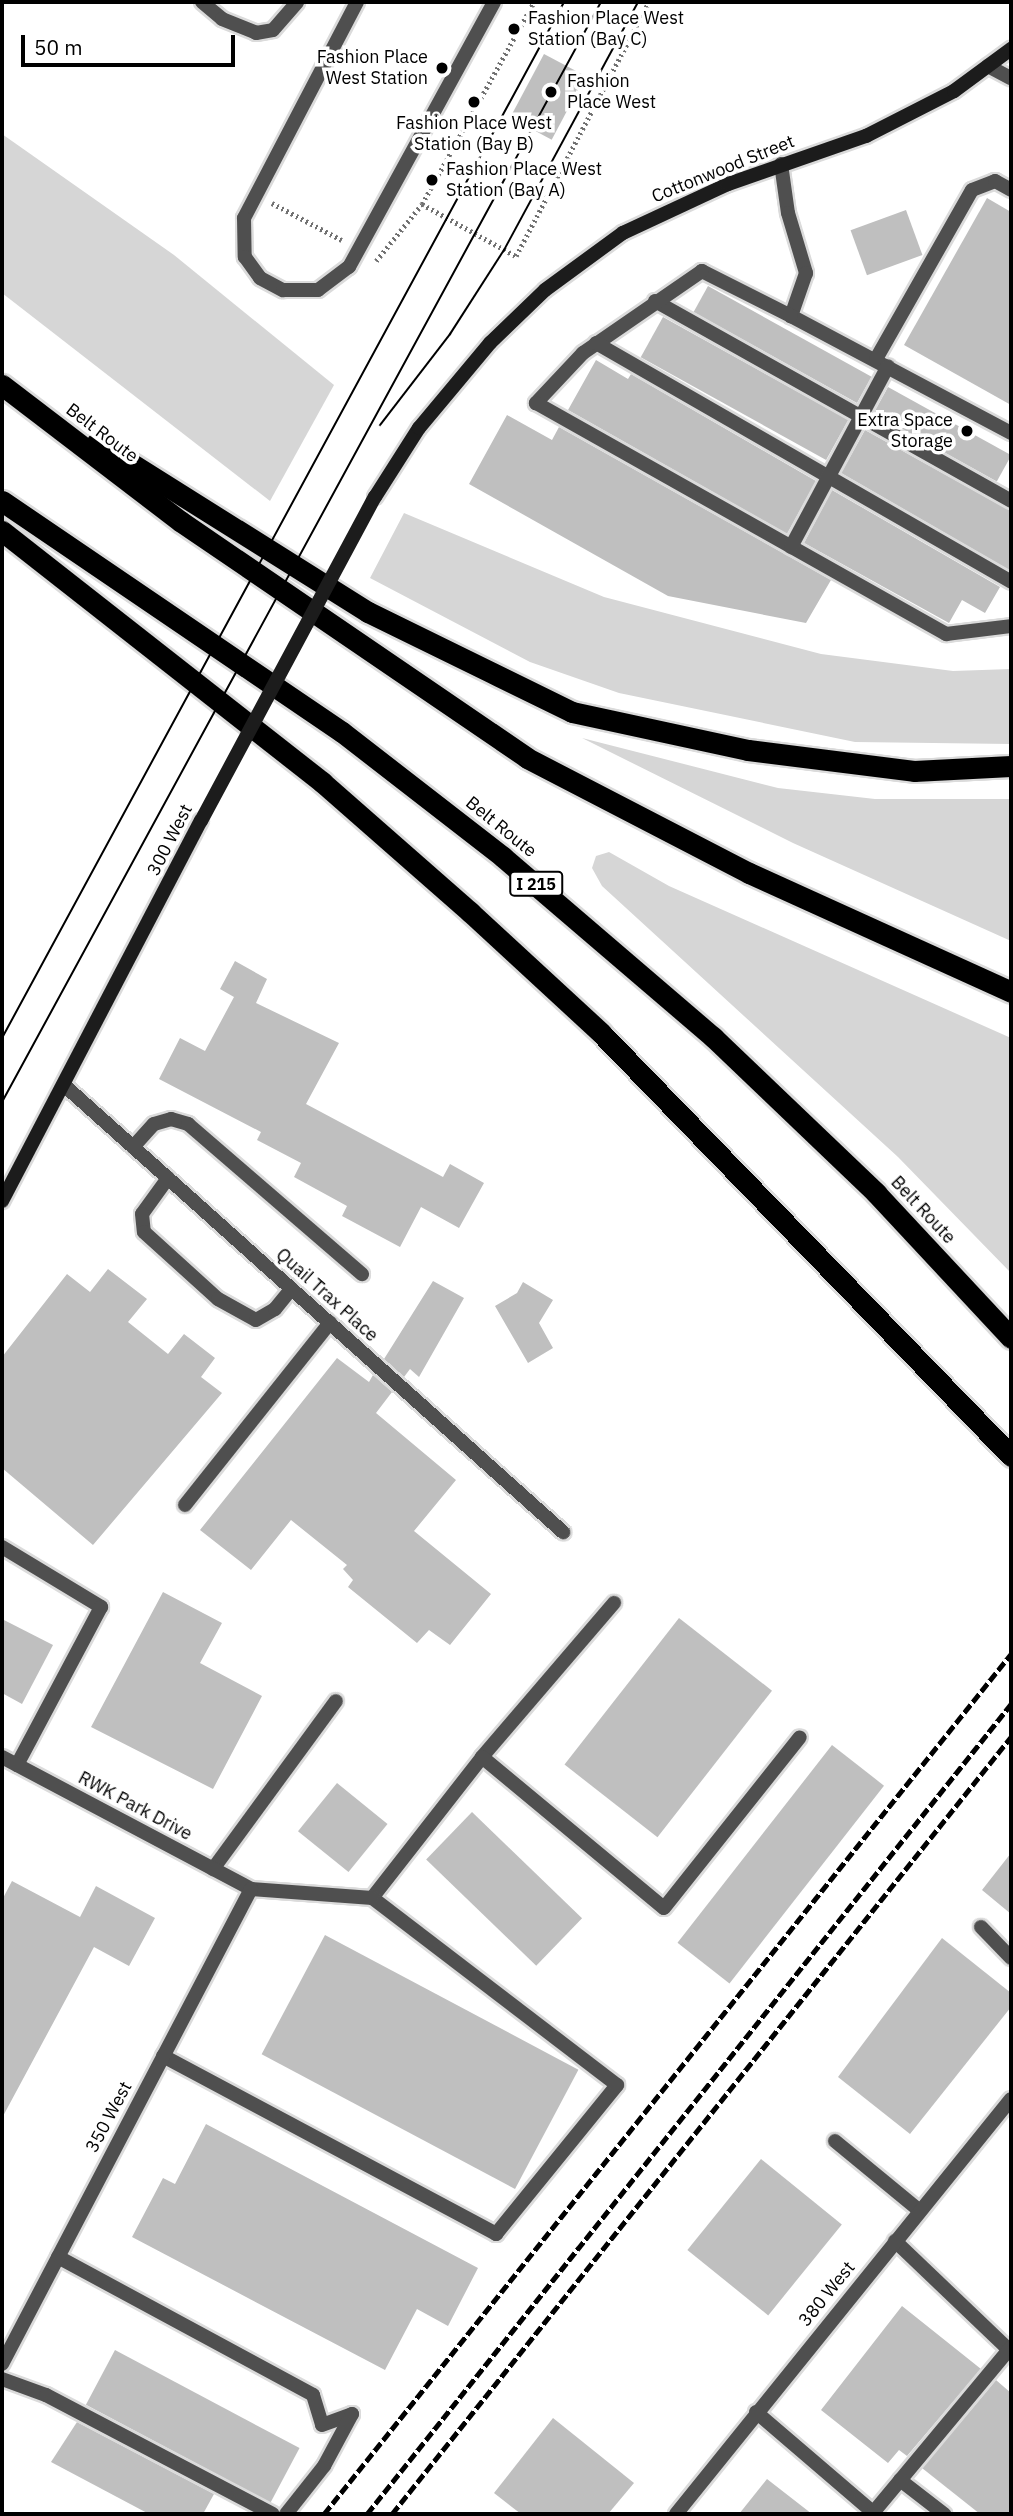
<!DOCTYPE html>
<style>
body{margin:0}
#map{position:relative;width:1013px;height:2516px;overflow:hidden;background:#fff;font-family:"IBM Plex Sans",sans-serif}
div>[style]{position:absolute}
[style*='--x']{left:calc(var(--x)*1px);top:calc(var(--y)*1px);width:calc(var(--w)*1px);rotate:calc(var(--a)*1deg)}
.green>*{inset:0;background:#d6d6d6}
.building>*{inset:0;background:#bfbfbf;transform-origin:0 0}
.path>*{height:4.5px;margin-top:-2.25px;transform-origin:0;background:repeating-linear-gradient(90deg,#717171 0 2px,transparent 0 5.5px)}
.roads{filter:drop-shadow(2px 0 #dbdbdb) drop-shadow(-2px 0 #dbdbdb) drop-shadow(0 2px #dbdbdb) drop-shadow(0 -2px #dbdbdb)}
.lane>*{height:14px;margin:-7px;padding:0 7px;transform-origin:7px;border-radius:7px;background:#4f4f4f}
.street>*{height:14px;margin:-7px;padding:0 7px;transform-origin:7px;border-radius:7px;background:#4f4f4f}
.secondary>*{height:14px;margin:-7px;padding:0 7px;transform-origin:7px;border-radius:7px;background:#1c1c1c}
.highway>*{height:21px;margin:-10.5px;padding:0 10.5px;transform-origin:10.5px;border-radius:10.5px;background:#000}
.tram>*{height:2px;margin:-1px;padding:0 1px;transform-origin:1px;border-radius:1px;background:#000}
.rail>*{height:5px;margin-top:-2.5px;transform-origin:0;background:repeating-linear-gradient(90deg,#000 0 10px,transparent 0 13.5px)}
.secondary-bridge>*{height:14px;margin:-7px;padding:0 7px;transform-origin:7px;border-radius:7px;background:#1c1c1c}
.dots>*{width:19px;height:19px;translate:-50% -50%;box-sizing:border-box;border:4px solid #fff;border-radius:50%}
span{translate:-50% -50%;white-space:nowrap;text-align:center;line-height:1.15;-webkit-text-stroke:7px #fff;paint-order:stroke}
.shield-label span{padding:2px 5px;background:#fff;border:2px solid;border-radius:5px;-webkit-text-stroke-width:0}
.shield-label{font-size:16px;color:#000;font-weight:700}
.poi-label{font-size:18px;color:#000}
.left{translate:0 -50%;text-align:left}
.right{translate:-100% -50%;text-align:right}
.street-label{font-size:18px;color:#000}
.frame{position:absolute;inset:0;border:4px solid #000;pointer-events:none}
.scale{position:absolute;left:21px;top:35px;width:214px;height:32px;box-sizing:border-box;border:4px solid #000;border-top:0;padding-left:9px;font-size:21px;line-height:24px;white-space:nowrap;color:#000;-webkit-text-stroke:5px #fff;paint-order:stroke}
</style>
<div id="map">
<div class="green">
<i style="clip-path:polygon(2px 134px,174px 255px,334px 385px,270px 501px,2px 293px)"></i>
<i style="clip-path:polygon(404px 513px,604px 597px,821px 654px,953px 671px,1011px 669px,1011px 744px,855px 742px,619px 693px,530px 662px,370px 578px)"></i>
<i style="clip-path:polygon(582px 738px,778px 788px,875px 799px,1011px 799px,1011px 941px,793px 843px)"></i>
<i style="clip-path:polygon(609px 852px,669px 886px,1011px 1038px,1011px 1273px,898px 1157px,602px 886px,592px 868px,596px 856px)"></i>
</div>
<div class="building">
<i style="left:544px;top:54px;width:47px;height:72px;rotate:28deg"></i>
<i style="clip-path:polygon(987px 198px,1011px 212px,1011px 405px,904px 345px)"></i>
<i style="left:906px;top:210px;width:48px;height:59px;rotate:70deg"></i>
<i style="left:708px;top:286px;width:187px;height:30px;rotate:29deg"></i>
<i style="left:663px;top:317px;width:212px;height:46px;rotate:29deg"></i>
<i style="clip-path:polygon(596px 360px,628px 379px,631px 374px,816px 481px,787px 534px,568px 410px)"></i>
<i style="left:888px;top:387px;width:141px;height:30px;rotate:29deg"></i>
<i style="clip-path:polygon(507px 415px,552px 440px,559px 427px,831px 580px,806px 623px,668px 596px,469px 484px)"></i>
<i style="clip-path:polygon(865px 430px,1011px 511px,1009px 570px,841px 473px)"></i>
<i style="clip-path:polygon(832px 490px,1000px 587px,985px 613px,962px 600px,949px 623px,804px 543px)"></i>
<i style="clip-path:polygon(235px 961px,267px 979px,256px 1003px,339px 1043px,306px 1104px,443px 1177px,450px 1164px,484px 1183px,459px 1228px,421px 1207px,400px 1247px,342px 1216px,347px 1206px,294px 1177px,301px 1163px,257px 1140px,261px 1132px,159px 1079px,180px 1038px,205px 1051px,234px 997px,220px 989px)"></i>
<i style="clip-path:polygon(108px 1269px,147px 1299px,128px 1322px,168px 1354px,184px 1334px,215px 1358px,201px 1377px,222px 1393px,93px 1545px,2px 1468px,2px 1357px,67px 1274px,90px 1292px)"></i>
<i style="clip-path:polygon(433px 1281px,464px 1298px,419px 1377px,410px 1369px,404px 1377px,384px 1359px)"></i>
<i style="clip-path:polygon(523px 1282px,553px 1300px,539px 1323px,553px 1348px,528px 1363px,495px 1306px,517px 1293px)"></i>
<i style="clip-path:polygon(337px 1358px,369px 1382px,373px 1375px,392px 1392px,376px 1413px,456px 1480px,414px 1531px,491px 1594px,450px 1645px,429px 1630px,417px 1643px,348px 1587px,353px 1580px,343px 1569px,347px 1565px,291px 1520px,251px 1570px,200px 1530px)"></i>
<i style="clip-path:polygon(163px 1592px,222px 1623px,200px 1663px,262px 1696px,213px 1789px,91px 1727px)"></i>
<i style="left:679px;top:1618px;width:118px;height:186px;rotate:38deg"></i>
<i style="clip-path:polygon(2px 1619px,53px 1645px,22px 1704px,2px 1693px)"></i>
<i style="left:832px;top:1745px;width:66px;height:251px;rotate:38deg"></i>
<i style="left:337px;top:1783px;width:65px;height:62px;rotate:39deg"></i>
<i style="left:472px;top:1812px;width:153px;height:66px;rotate:44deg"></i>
<i style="clip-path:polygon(1011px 1853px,1011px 1914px,982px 1890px)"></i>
<i style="clip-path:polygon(12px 1881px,80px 1917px,96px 1886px,155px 1918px,129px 1966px,94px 1947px,2px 2118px,2px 1900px)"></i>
<i style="left:325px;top:1935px;width:287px;height:135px;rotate:28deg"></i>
<i style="clip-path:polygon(942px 1938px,1011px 1993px,1011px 2007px,910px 2134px,838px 2077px)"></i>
<i style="clip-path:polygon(206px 2124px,478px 2268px,448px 2326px,417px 2309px,385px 2370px,132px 2237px,163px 2178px,175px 2184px)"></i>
<i style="left:761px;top:2159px;width:104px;height:117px;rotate:39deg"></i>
<i style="clip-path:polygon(902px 2306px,981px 2369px,907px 2456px,899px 2450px,888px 2463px,821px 2410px)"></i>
<i style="left:115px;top:2350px;width:209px;height:62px;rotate:28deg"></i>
<i style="clip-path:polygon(996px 2380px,1011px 2393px,1011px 2514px,980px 2514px,922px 2468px)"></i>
<i style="clip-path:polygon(553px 2418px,634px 2483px,608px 2514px,521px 2514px,494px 2493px)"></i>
<i style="clip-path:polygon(77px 2422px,214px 2494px,203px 2514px,149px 2514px,51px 2462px)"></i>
<i style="clip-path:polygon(767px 2479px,812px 2514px,739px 2514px)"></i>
</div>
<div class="path">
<i style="--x:272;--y:203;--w:79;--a:27.9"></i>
<i style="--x:422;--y:204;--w:231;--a:-61"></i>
<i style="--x:376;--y:261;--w:73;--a:-51.1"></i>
<i style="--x:422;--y:204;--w:107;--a:29"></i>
<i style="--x:516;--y:256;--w:287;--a:-62.4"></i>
</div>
<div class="roads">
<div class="lane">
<i style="--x:202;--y:2;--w:26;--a:40"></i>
<i style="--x:222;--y:19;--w:37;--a:22"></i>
<i style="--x:256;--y:33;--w:17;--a:-10"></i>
<i style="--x:273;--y:30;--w:37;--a:-49"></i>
<i style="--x:357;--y:2;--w:244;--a:117.6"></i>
<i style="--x:244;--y:218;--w:39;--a:89"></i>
<i style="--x:245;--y:257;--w:26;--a:54"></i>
<i style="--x:260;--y:278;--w:26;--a:28"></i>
<i style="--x:283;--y:290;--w:35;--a:0"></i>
<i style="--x:318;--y:290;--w:39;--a:-37"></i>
<i style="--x:349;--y:267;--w:302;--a:-61.3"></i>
<i style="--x:988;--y:66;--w:26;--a:28"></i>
<i style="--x:781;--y:164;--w:49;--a:81.9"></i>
<i style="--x:788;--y:213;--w:63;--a:73.3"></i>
<i style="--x:806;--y:273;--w:46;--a:109.2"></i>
<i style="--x:791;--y:316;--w:249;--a:28"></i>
<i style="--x:655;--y:301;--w:408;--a:29.3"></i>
<i style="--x:791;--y:316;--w:100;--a:-153.2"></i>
<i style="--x:702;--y:271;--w:145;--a:145.4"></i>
<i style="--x:583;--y:353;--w:69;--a:133.2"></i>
<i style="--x:536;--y:403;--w:471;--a:29.4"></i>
<i style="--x:946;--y:634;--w:65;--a:-7"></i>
<i style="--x:596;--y:343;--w:479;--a:29.9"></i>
<i style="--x:876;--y:359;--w:194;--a:-60.4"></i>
<i style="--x:972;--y:190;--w:25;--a:-21"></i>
<i style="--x:995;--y:181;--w:18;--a:29"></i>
<i style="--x:791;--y:547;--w:205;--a:-61.8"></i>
<i style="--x:133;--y:1147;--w:31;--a:-48"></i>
<i style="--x:154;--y:1124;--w:18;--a:-16"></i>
<i style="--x:171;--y:1119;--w:18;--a:16"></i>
<i style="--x:188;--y:1124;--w:230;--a:40.8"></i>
<i style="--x:168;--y:1178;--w:44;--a:125.8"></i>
<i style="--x:142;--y:1214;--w:18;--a:84"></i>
<i style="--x:144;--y:1232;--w:100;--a:42.2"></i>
<i style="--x:218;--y:1299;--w:43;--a:28.9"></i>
<i style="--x:256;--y:1320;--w:22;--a:-30"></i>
<i style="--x:275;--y:1309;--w:26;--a:-51"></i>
<i style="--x:185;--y:1505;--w:233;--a:-51.5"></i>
<i style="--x:2;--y:1547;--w:116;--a:31.2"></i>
<i style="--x:101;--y:1607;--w:179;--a:118"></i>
<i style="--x:482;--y:1757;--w:203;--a:-49.4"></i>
<i style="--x:213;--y:1869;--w:208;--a:-53.8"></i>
<i style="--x:372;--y:1898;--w:179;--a:-52"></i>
<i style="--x:482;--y:1757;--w:236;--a:39.7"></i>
<i style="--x:664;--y:1908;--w:218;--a:-51.5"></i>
<i style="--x:981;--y:1927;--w:43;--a:45.9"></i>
<i style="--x:163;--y:2056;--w:378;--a:28.1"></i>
<i style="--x:496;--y:2234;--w:192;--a:-50.9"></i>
<i style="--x:617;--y:2085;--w:308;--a:-142.6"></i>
<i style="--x:372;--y:1898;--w:121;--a:-175.7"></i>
<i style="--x:835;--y:2141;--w:110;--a:39.5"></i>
<i style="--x:895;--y:2241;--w:155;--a:43.7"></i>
<i style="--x:58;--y:2257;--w:290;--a:28.4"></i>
<i style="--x:313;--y:2395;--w:31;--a:73"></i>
<i style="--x:322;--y:2425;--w:32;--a:-20"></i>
<i style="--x:352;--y:2414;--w:59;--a:118.3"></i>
<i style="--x:324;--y:2466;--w:61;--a:128.4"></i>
<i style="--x:2;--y:2379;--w:47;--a:20"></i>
<i style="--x:46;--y:2395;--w:256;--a:27.7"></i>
<i style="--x:756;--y:2412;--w:155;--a:40.6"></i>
<i style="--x:900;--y:2480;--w:56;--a:37.7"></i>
<i style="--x:872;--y:2514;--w:217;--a:-50.2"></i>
</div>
<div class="street">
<i style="--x:65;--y:1086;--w:669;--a:41.85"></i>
<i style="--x:2;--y:1757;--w:282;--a:27.9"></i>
<i style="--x:251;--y:1889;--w:536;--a:117.66"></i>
<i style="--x:676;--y:2514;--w:533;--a:-51.09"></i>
</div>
<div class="secondary">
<i style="--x:375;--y:497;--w:82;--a:-57.5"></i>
<i style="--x:419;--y:428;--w:111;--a:-50.1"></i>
<i style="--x:490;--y:343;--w:76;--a:-43.9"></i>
<i style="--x:545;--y:290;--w:97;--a:-36.2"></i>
<i style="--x:623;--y:233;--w:116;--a:-25"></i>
<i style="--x:728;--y:184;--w:146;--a:-19.2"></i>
<i style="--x:866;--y:136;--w:99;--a:-27.1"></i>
<i style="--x:954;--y:91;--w:71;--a:-36.4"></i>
<i style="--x:2;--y:1201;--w:429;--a:-62.4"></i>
</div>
<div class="highway">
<i style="--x:2;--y:385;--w:224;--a:37.4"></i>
<i style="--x:180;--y:521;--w:420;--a:34.3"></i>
<i style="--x:527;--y:758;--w:250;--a:27.4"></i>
<i style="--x:749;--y:873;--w:288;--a:24.4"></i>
<i style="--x:97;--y:442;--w:320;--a:32.1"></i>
<i style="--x:368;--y:612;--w:227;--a:26.1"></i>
<i style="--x:572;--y:712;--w:180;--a:12.2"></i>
<i style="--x:748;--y:750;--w:167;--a:7.2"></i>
<i style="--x:914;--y:771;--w:97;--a:-3"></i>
<i style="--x:2;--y:501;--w:411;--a:34.2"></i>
<i style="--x:342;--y:732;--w:204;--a:37.8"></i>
<i style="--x:503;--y:857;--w:277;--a:40.6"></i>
<i style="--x:713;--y:1037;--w:226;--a:43.7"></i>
<i style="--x:876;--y:1193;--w:198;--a:47"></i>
<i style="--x:2;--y:531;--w:407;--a:38.1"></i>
<i style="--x:322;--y:782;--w:197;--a:41.3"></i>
<i style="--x:470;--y:912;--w:178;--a:42.7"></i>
<i style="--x:601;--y:1033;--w:589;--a:45.89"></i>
</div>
</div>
<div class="tram">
<i style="--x:380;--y:425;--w:115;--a:-52.4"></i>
<i style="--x:450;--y:334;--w:100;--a:-57.3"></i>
<i style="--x:504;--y:250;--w:282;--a:-61.6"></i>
<i style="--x:2;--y:1038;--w:1179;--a:-61.52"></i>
<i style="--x:2;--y:1102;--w:1253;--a:-61.43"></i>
</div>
<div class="rail">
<i style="--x:324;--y:2514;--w:1101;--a:-51.38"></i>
<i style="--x:367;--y:2514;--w:1035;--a:-51.51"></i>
<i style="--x:392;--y:2514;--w:993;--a:-51.46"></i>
</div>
<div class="secondary-bridge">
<i style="--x:201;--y:821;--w:368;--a:-61.8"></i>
</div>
<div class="dots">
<i style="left:514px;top:29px;background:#000"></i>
<i style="left:442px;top:68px;background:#000"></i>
<i style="left:551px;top:92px;background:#000"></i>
<i style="left:474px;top:102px;background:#000"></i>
<i style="left:432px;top:180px;background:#000"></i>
<i style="left:967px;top:431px;background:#000"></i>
</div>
<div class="shield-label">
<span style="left:536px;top:884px">I 215</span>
</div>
<div class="poi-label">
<span class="left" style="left:528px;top:29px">Fashion Place West<br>Station (Bay C)</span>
<span class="right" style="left:428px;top:68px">Fashion Place<br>West Station</span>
<span class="left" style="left:567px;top:92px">Fashion<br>Place West</span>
<span style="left:474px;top:134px">Fashion Place West<br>Station (Bay B)</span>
<span class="left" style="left:446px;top:180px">Fashion Place West<br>Station (Bay A)</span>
<span class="right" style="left:953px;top:431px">Extra Space<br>Storage</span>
</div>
<div class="street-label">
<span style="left:723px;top:169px;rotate:-22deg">Cottonwood Street</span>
<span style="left:102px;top:433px;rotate:37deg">Belt Route</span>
<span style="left:501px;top:827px;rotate:39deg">Belt Route</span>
<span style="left:170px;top:840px;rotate:-63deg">300 West</span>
<span style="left:923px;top:1210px;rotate:47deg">Belt Route</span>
<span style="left:327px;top:1295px;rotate:42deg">Quail Trax Place</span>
<span style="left:135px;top:1806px;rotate:28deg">RWK Park Drive</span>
<span style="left:109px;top:2117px;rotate:-62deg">350 West</span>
<span style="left:827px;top:2294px;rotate:-51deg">380 West</span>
</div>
<div class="frame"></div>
<div class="scale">50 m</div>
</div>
